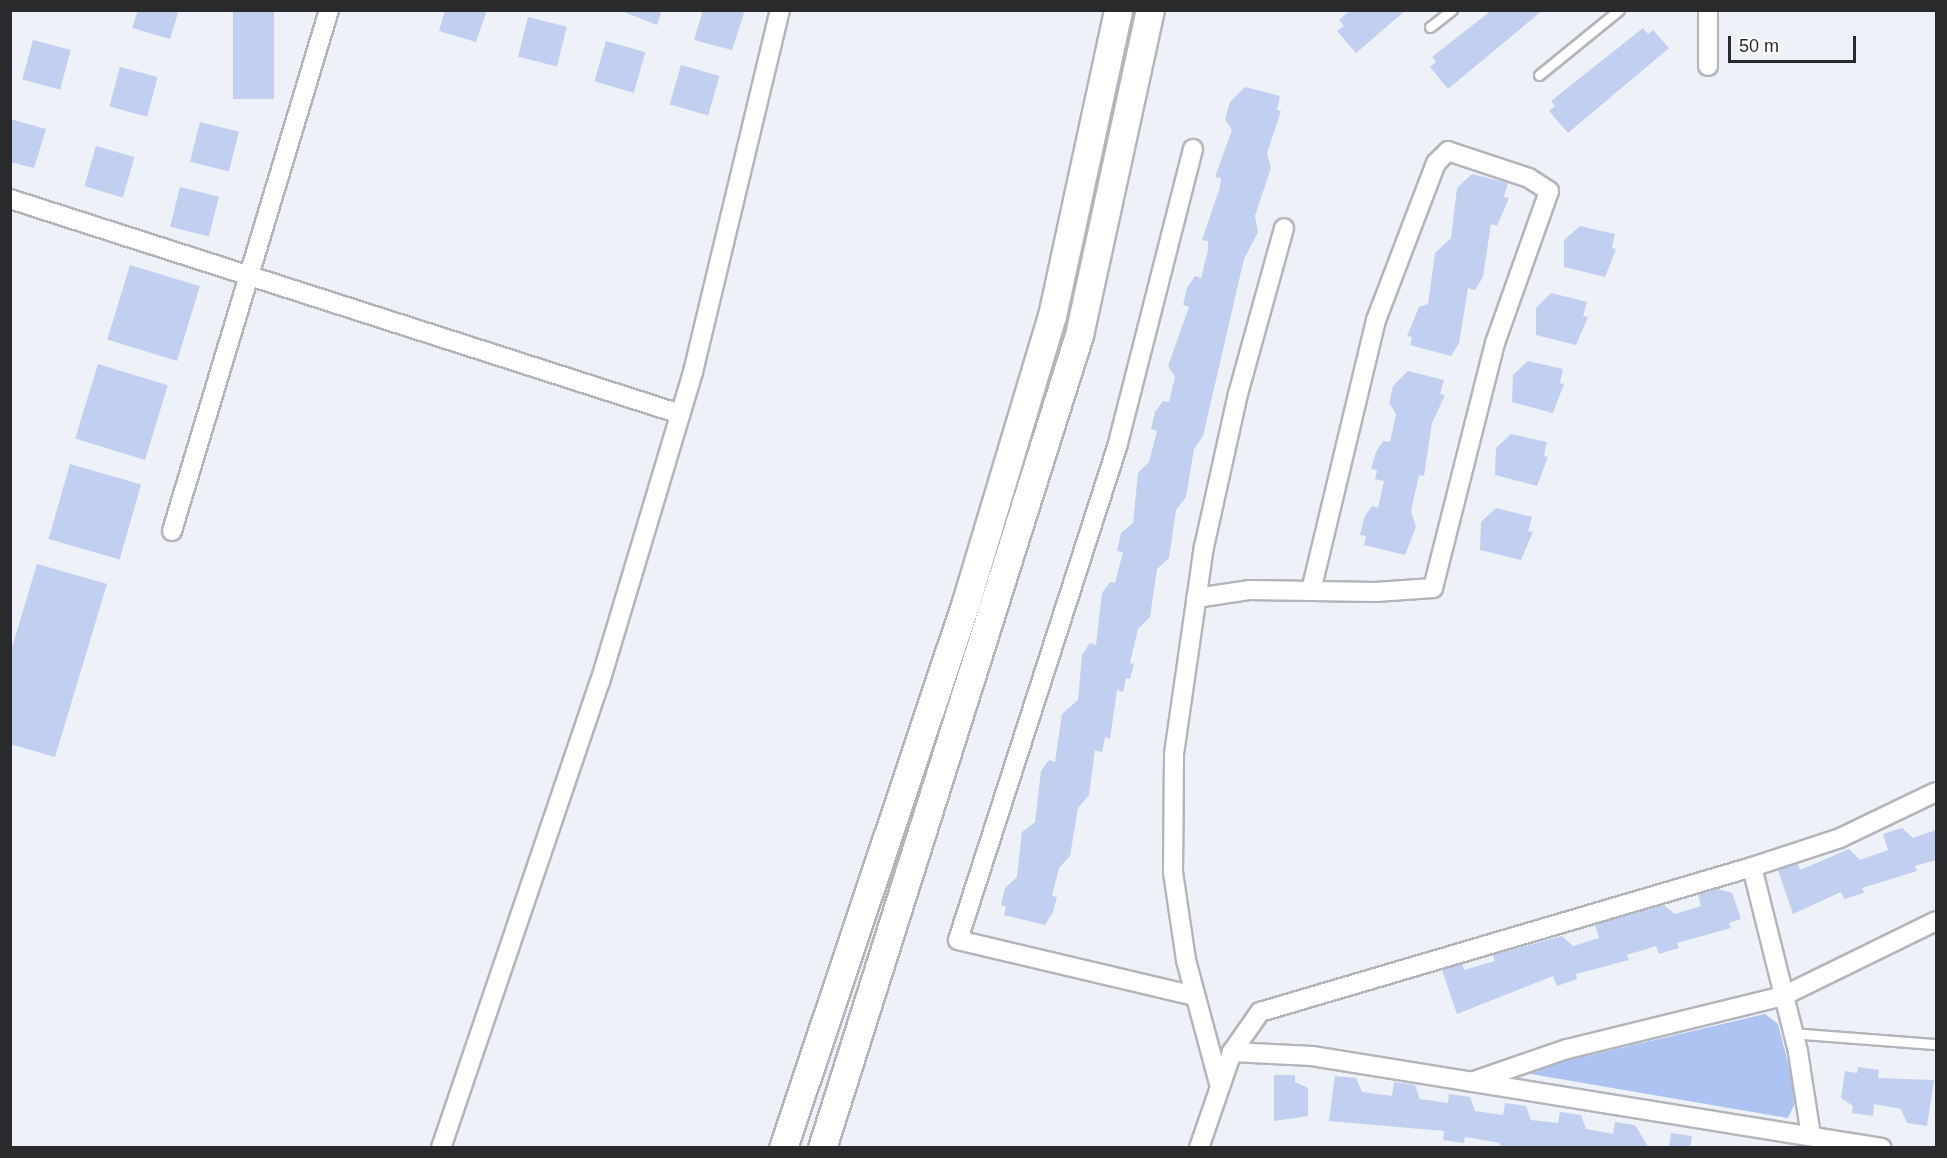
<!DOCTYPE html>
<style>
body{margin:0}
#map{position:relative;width:1947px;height:1158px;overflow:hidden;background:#eef1f7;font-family:Helvetica,sans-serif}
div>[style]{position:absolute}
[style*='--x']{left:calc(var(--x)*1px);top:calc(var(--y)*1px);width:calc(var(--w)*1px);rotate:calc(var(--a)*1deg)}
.green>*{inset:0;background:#adc3f2}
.building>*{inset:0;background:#c1d0f0;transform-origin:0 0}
.roads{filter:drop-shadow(2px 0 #b3b5bb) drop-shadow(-2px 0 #b3b5bb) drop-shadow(0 2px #b3b5bb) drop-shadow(0 -2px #b3b5bb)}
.lane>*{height:9px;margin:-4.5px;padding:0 4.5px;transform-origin:4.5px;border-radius:4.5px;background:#fff}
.street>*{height:18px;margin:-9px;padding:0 9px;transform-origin:9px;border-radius:9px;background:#fff}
.secondary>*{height:27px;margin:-13.5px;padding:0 13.5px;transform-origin:13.5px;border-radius:13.5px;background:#fff}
span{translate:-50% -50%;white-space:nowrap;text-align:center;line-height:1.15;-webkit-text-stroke:4.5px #fff;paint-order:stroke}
.frame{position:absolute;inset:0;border:12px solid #292a2c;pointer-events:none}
.scale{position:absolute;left:1728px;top:36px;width:128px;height:27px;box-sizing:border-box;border:3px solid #292a2c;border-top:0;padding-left:8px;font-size:18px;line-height:21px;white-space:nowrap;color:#292a2c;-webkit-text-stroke:4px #fff;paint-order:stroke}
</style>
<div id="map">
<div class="green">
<i style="clip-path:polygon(1765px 1014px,1778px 1024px,1797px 1099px,1788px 1118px,1519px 1072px)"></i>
</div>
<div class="building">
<i style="clip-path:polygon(138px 10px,179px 10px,170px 39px,132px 28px)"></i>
<i style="left:233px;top:10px;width:41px;height:89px"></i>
<i style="clip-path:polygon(445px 10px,487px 10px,476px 42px,439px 31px)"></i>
<i style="clip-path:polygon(619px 10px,662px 10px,657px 25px)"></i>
<i style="clip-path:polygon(703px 10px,745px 10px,732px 50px,694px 40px)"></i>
<i style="clip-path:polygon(1351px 10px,1406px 10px,1356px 53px,1337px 31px,1344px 26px,1339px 20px)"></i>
<i style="clip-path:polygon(1492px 10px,1543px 10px,1448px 89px,1430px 67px,1436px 62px,1432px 57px)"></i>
<i style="left:528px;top:17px;width:40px;height:41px;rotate:14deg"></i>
<i style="clip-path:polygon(1643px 28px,1648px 34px,1653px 30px,1669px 48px,1568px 133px,1549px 111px,1555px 106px,1551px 101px)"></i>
<i style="left:33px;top:40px;width:39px;height:41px;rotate:15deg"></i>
<i style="left:606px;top:41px;width:41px;height:42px;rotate:16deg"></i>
<i style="left:681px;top:65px;width:40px;height:41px;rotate:16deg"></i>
<i style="left:120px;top:67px;width:39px;height:41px;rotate:15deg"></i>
<i style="clip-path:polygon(1245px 87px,1280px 96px,1277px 110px,1281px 111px,1267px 153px,1271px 168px,1255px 216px,1258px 232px,1244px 259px,1203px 436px,1194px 449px,1186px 497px,1176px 510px,1169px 558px,1157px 569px,1150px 617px,1138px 629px,1130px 663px,1134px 664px,1130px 679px,1126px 678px,1123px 692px,1117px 690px,1110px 739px,1105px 737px,1102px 752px,1095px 750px,1089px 795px,1078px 808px,1070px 856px,1059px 868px,1052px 896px,1057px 897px,1053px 912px,1045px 925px,1004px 915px,1006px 907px,1001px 905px,1005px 888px,1017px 877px,1022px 832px,1035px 822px,1041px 771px,1049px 760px,1055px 762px,1062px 714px,1078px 700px,1082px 655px,1090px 643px,1096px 645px,1102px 593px,1110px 582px,1115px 583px,1123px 552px,1117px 551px,1121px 533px,1133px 523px,1138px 473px,1149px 462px,1157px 431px,1151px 429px,1155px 412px,1163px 401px,1169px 402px,1175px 377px,1168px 366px,1189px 307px,1183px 305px,1187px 288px,1195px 276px,1201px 278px,1208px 250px,1208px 241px,1202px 240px,1220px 187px,1221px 178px,1215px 177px,1232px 130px,1225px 119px,1230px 102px)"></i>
<i style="clip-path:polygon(10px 119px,46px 129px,34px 168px,10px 162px)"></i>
<i style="left:200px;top:122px;width:40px;height:41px;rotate:14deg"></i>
<i style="left:96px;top:146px;width:40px;height:42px;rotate:16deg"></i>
<i style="clip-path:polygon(1472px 174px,1508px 183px,1504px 197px,1509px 198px,1497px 226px,1491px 224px,1483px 277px,1475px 290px,1468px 288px,1459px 343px,1451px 356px,1410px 345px,1412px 337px,1407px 336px,1419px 307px,1428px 304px,1435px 253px,1451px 238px,1457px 188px)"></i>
<i style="left:180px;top:187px;width:40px;height:41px;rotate:14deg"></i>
<i style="clip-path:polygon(1580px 226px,1615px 234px,1612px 248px,1616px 249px,1605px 277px,1564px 267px,1564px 240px)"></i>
<i style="left:130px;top:265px;width:73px;height:78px;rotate:17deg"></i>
<i style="clip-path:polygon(1551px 293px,1587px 302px,1583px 316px,1588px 317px,1576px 345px,1536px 335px,1536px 308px)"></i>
<i style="clip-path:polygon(1528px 361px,1563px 369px,1560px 383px,1564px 384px,1553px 413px,1512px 402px,1513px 375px)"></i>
<i style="left:98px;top:364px;width:73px;height:78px;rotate:17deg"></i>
<i style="clip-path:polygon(1408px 371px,1444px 380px,1440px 394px,1445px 395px,1432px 423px,1424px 476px,1419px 475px,1411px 511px,1416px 527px,1405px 555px,1364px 545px,1366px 536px,1360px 535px,1364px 518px,1372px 506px,1378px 508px,1384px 481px,1375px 479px,1377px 470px,1371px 469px,1376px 452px,1383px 441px,1390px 442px,1396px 414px,1389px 403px,1393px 386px)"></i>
<i style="clip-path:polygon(1511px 434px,1547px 442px,1544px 456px,1548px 457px,1537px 486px,1495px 475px,1496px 448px)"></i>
<i style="left:70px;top:464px;width:74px;height:78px;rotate:16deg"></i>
<i style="clip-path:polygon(1496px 508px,1532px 517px,1528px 531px,1533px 532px,1521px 560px,1480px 550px,1481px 522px)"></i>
<i style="clip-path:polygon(37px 564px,107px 584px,55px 757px,10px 744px,10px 654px)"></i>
<i style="clip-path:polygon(1902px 828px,1913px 838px,1936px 830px,1936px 860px,1915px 866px,1917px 871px,1862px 888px,1864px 893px,1844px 899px,1841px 892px,1793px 914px,1778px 870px,1798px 864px,1800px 870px,1849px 849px,1860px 860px,1888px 850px,1883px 834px)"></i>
<i style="clip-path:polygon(1718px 889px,1732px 893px,1741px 919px,1729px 923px,1731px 928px,1677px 943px,1679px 948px,1659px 954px,1656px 946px,1627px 955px,1629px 960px,1576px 974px,1577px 979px,1557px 986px,1553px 976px,1457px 1014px,1442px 970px,1462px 964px,1464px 970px,1495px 961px,1493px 955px,1562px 936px,1573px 946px,1599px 938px,1595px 925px,1664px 905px,1675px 914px,1701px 906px,1698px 895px)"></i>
<i style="clip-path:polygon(1858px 1067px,1879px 1070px,1878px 1078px,1934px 1080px,1927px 1126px,1907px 1123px,1901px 1109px,1874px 1104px,1873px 1116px,1852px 1113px,1853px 1106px,1841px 1098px,1845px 1071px,1857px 1073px)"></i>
<i style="clip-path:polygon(1274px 1075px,1295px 1075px,1295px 1082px,1308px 1088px,1308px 1116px,1274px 1121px)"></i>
<i style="clip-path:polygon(1335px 1076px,1356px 1078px,1362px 1092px,1392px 1096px,1394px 1082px,1415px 1085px,1420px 1099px,1448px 1103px,1449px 1094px,1470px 1097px,1475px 1111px,1503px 1115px,1505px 1103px,1526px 1106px,1531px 1120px,1558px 1123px,1560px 1112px,1581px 1115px,1586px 1129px,1613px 1134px,1615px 1122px,1635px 1125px,1649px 1148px,1499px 1148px,1500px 1143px,1465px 1137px,1464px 1143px,1443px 1140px,1444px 1131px,1329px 1121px)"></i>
<i style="clip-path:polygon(1671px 1133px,1692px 1136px,1690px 1148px,1669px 1148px)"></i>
</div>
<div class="roads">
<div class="lane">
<i style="--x:1430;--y:27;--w:28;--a:-38"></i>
<i style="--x:1539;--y:75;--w:103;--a:-39.1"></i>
<i style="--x:1792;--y:1033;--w:144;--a:4.4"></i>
</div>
<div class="street">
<i style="--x:1708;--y:10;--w:56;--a:90"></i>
<i style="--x:1193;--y:149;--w:304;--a:104.3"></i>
<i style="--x:1118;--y:444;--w:521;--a:107.88"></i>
<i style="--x:958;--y:940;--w:243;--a:13.3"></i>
<i style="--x:10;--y:199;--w:704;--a:17.79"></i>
<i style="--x:172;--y:531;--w:544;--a:-73.23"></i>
<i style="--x:1196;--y:598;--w:55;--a:-8.4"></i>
<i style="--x:1250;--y:590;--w:126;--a:0.9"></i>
<i style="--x:1376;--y:592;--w:57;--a:-4"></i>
<i style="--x:1433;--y:588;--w:253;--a:-75.8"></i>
<i style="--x:1495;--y:343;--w:161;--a:-70.4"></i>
<i style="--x:1549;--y:191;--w:24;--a:-147"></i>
<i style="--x:1529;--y:178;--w:85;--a:-161.6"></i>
<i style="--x:1448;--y:151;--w:17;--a:135"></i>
<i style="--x:1436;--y:163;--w:168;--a:110.9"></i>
<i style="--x:1376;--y:320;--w:278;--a:103.5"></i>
<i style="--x:1752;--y:867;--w:191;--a:76"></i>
<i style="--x:1798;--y:1052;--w:85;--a:81.2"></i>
<i style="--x:1232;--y:1052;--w:80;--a:2.9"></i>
<i style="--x:1312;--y:1056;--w:577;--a:9.17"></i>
<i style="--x:1471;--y:1082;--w:102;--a:-19"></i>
<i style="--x:1567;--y:1049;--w:222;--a:-13.8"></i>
<i style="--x:1783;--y:996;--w:170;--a:-26.1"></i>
<i style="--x:1220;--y:1087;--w:131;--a:-105"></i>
<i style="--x:1186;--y:960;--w:89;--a:-98.4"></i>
<i style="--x:1173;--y:872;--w:118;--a:-89.5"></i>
<i style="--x:1174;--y:754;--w:209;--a:-81.8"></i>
<i style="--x:1204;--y:547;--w:157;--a:-77.5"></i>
<i style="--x:1238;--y:394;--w:172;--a:-74.5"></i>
<i style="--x:441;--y:1148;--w:492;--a:-71.2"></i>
<i style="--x:600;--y:682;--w:324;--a:-73.3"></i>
<i style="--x:693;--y:372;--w:372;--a:-76.5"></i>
<i style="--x:1199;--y:1148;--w:102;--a:-71"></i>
<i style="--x:1232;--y:1052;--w:49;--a:-55"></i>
<i style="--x:1260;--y:1012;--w:513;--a:-16.42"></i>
<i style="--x:1752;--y:867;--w:93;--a:-18.2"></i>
<i style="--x:1840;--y:838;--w:106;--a:-25.6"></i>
</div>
<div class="secondary">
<i style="--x:783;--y:1148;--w:576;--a:-71.47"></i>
<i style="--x:966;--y:602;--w:299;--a:-73.3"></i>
<i style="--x:1052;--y:316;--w:313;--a:-77.8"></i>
<i style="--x:822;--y:1148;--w:853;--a:-72.46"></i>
<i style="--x:1079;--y:335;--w:333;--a:-77.7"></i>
</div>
</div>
<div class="frame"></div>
<div class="scale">50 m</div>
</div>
